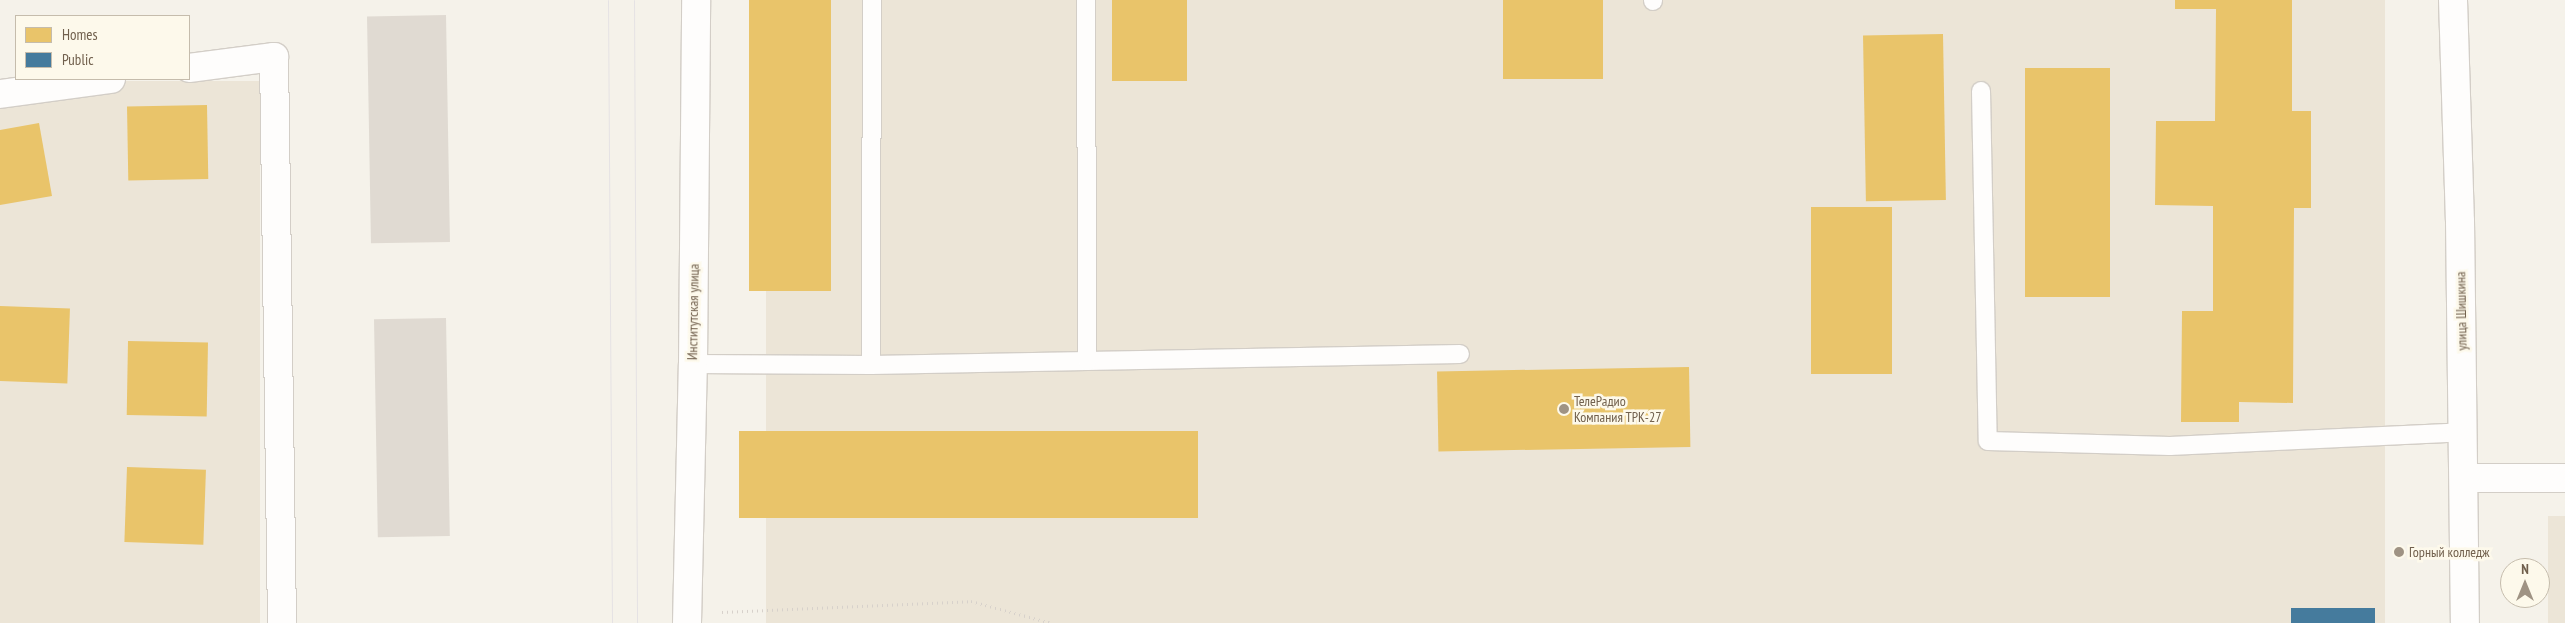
<!DOCTYPE html>
<meta charset="utf-8">
<style>
body{margin:0}
#map{position:relative;width:2565px;height:623px;overflow:hidden;background:#f5f2ea;font-family:"PT Sans Narrow",sans-serif}
div>[style]{position:absolute}
[style*='--x']{left:calc(var(--x)*1px);top:calc(var(--y)*1px);width:calc(var(--w)*1px);rotate:calc(var(--a)*1deg)}
.residential>*{inset:0;background:#ece5d7;transform-origin:0 0}
.homes>*{inset:0;background:#e9c46a;transform-origin:0 0}
.public>*{inset:0;background:#457b9d;transform-origin:0 0}
.building>*{inset:0;background:#e0dad2;transform-origin:0 0}
.path>*{height:3px;margin-top:-1.5px;transform-origin:0;background:repeating-linear-gradient(90deg,#d7d1cb 0 1px,transparent 0 5px)}
.roads{filter:drop-shadow(1px 0 #d3cec7) drop-shadow(-1px 0 #d3cec7) drop-shadow(0 1px #d3cec7) drop-shadow(0 -1px #d3cec7)}
.lane>*{height:18px;margin:-9px;padding:0 9px;transform-origin:9px;border-radius:9px;background:#fefdfc}
.street>*{height:28px;margin:-14px;padding:0 14px;transform-origin:14px;border-radius:14px;background:#fefdfc}
.secondary>*{height:28px;margin:-14px;padding:0 14px;transform-origin:14px;border-radius:14px;background:#fefdfc}
.tram>*{height:1px;margin:-0.5px;padding:0 0.5px;transform-origin:0.5px;border-radius:0.5px;background:#e5e2e4}
.dots>*{width:14px;height:14px;translate:-50% -50%;box-sizing:border-box;border:2px solid #fdf9eb;border-radius:50%}
span{translate:-50% -50%;white-space:nowrap;text-align:center;line-height:1.15;-webkit-text-stroke:5px #fdf9eb;paint-order:stroke}
.street-label{font-size:14px;color:#71604d}
.poi-label{font-size:14px;color:#71604d}
.left{translate:0 -50%;text-align:left}
.legend{position:absolute;left:15px;top:15px;width:175px;height:65px;box-sizing:border-box;background:#fdf9eb;border:1px solid #c5bcac;margin:0;padding:6px 9px;list-style:none;font-size:15px;color:#71604d}
.legend li{display:flex;align-items:center;gap:10px;height:25px}
.legend b{width:25px;border:1px solid #c5bcac}
.north{position:absolute;left:2500px;top:558px;width:50px;height:50px;box-sizing:border-box;background:#fdf9eb;border:1px solid #c5bcac;border-radius:50%;rotate:0deg;font-size:14px;font-weight:700;line-height:20px;text-align:center;color:#71604d}
.north::after{content:'';display:block;margin:auto;width:18px;height:22px;background:#9f9384;clip-path:polygon(50% 0,100% 100%,50% 72%,0 100%)}
</style>
<div id="map">
<div class="residential">
<i style="left:766px;top:0;width:1619px;height:623px"></i>
<i style="left:260px;top:81px;width:542px;height:262px;rotate:90deg"></i>
<i style="left:2548px;top:516px;width:17px;height:107px"></i>
</div>
<div class="homes">
<i style="left:749px;top:0;width:82px;height:291px"></i>
<i style="left:1112px;top:0;width:75px;height:81px"></i>
<i style="left:1503px;top:0;width:100px;height:79px"></i>
<i style="clip-path:polygon(2175px 0,2292px 0,2292px 111px,2311px 111px,2311px 208px,2294px 208px,2293px 403px,2239px 402px,2239px 422px,2181px 422px,2182px 311px,2213px 311px,2213px 206px,2155px 205px,2156px 121px,2215px 121px,2216px 9px,2175px 9px)"></i>
<i style="left:1943px;top:34px;width:166px;height:80px;rotate:89deg"></i>
<i style="left:2110px;top:68px;width:229px;height:85px;rotate:90deg"></i>
<i style="left:207px;top:105px;width:74px;height:80px;rotate:89deg"></i>
<i style="clip-path:polygon(39px 123px,52px 196px,0 205px,0 130px)"></i>
<i style="left:1811px;top:207px;width:81px;height:167px"></i>
<i style="left:0;top:306px;width:70px;height:75px;rotate:2deg"></i>
<i style="left:128px;top:341px;width:80px;height:74px;rotate:1deg"></i>
<i style="left:1689px;top:367px;width:80px;height:252px;rotate:89deg"></i>
<i style="left:739px;top:431px;width:459px;height:87px"></i>
<i style="left:127px;top:467px;width:79px;height:75px;rotate:2deg"></i>
</div>
<div class="public">
<i style="left:2375px;top:608px;width:15px;height:84px;rotate:90deg"></i>
</div>
<div class="building">
<i style="left:446px;top:15px;width:227px;height:79px;rotate:89deg"></i>
<i style="left:446px;top:318px;width:218px;height:72px;rotate:89deg"></i>
</div>
<div class="path">
<i style="--x:722;--y:612;--w:249;--a:-2.5"></i>
<i style="--x:971;--y:601;--w:83;--a:15.4"></i>
</div>
<div class="roads">
<div class="lane">
<i style="--x:872;--y:0;--w:365;--a:90.2"></i>
<i style="--x:871;--y:365;--w:589;--a:-1.07"></i>
<i style="--x:1086;--y:0;--w:361;--a:89.8"></i>
<i style="--x:1653;--y:1;--w:1;--a:-90"></i>
<i style="--x:1981;--y:91;--w:350;--a:88.9"></i>
<i style="--x:1988;--y:441;--w:182;--a:1.6"></i>
<i style="--x:2170;--y:446;--w:293;--a:-2.7"></i>
<i style="--x:693;--y:364;--w:178;--a:0.3"></i>
</div>
<div class="street">
<i style="--x:189;--y:68;--w:86;--a:-7.4"></i>
<i style="--x:274;--y:57;--w:566;--a:89.19"></i>
<i style="--x:0;--y:94;--w:112;--a:-7.7"></i>
<i style="--x:2464;--y:478;--w:101;--a:0"></i>
</div>
<div class="secondary">
<i style="--x:2453;--y:0;--w:221;--a:88.2"></i>
<i style="--x:2460;--y:221;--w:402;--a:89.3"></i>
<i style="--x:687;--y:623;--w:259;--a:-88.7"></i>
<i style="--x:693;--y:364;--w:364;--a:-89.5"></i>
</div>
</div>
<div class="tram">
<i style="--x:608;--y:0;--w:623;--a:89.63"></i>
<i style="--x:634;--y:0;--w:623;--a:89.72"></i>
</div>
<div class="dots">
<i style="left:1564px;top:409px;background:#9f9384"></i>
<i style="left:2399px;top:552px;background:#9f9384"></i>
</div>
<div class="street-label">
<span style="left:2461px;top:311px;rotate:-91deg">улица Шишкина</span>
<span style="left:693px;top:312px;rotate:-89deg">Институтская улица</span>
</div>
<div class="poi-label">
<span class="left" style="left:1574px;top:409px">ТелеРадио<br>Компания ТРК-27</span>
<span class="left" style="left:2409px;top:552px">Горный колледж</span>
</div>
<ul class="legend">
<li><b style="height:14px;background:#e9c46a"></b>Homes</li>
<li><b style="height:14px;background:#457b9d"></b>Public</li>
</ul>
<div class="north">N</div>
</div>
